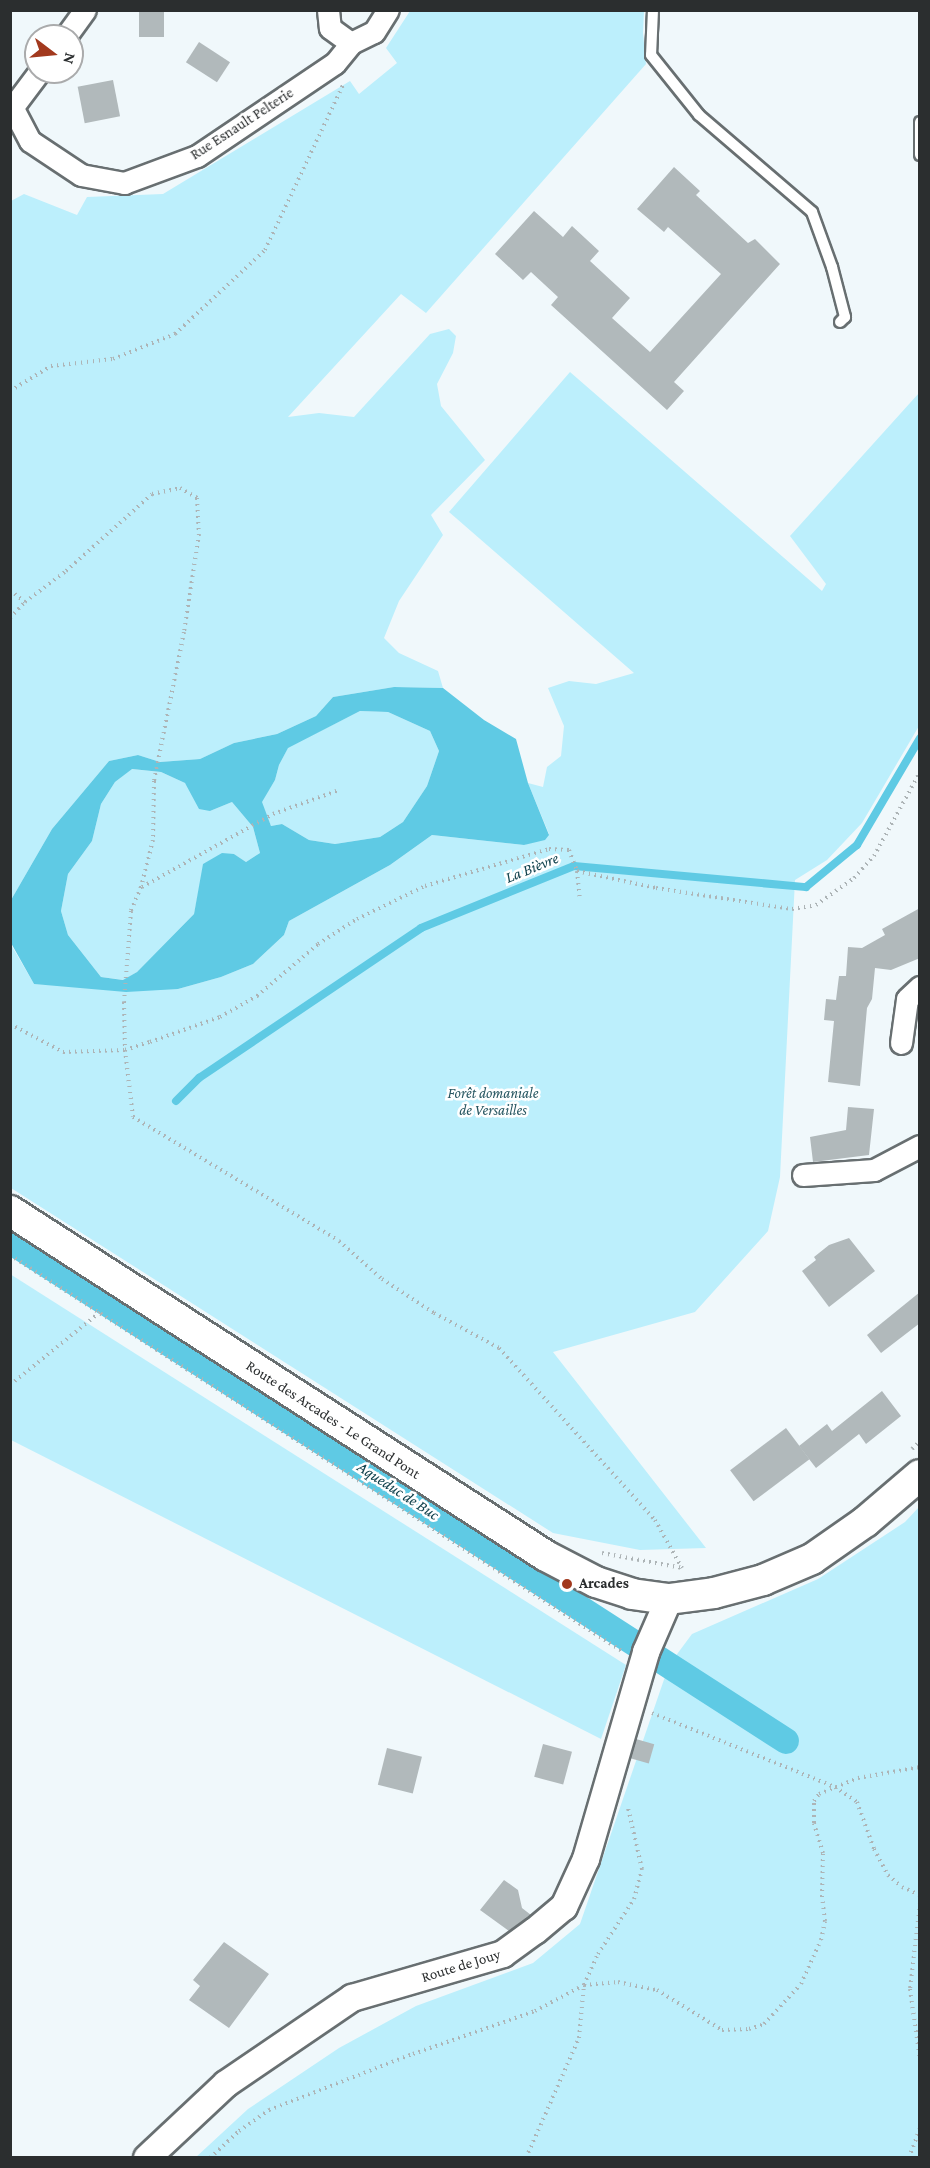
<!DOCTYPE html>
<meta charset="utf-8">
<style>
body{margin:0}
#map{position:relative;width:930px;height:2168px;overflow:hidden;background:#f0f8fb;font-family:"Crimson Pro",serif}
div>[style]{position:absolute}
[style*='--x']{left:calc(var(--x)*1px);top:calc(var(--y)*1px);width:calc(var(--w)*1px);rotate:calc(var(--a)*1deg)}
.green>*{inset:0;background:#bceffc}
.water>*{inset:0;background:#5fcae4}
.stream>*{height:8px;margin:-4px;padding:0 4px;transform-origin:4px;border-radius:4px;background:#5fcae4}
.canal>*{height:26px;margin:-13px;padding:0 13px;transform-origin:13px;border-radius:13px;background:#5fcae4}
.building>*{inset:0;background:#b1b9bb;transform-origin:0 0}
.path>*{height:4px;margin-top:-2px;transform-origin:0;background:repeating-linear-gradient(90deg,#adb4b6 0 1.5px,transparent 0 6px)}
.roads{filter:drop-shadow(2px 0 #686f71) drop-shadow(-2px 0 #686f71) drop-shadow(0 2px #686f71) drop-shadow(0 -2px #686f71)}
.service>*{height:10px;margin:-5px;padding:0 5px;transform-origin:5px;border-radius:5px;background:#fff}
.minor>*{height:21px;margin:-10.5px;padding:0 10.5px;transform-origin:10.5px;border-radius:10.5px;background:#fff}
.tertiary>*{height:26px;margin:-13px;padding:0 13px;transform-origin:13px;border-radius:13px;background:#fff}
.secondary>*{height:30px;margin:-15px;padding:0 15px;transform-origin:15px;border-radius:15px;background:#fff}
.dots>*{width:16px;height:16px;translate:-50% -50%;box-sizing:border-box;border:3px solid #fff;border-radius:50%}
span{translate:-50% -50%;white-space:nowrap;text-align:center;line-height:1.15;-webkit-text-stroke:5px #fff;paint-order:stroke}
.street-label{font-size:15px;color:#2b2e2f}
.park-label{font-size:15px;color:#285762;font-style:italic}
.poi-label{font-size:15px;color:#2b2e2f;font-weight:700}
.left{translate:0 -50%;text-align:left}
.water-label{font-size:16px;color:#11424d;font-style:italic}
.frame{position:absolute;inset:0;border:12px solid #2b2e2f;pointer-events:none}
.north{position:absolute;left:24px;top:24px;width:60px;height:60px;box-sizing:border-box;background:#fff;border:2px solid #aaabac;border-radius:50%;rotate:106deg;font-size:16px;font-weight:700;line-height:24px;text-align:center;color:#2b2e2f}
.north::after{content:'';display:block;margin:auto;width:21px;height:27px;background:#a2391e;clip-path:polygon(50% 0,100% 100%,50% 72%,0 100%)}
</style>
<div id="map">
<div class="green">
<i style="clip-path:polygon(410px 11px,644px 11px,643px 33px,646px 64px,426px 313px,401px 294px,288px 417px,319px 413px,354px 417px,430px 334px,449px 329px,456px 336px,453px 353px,437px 384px,441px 406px,485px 460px,431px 515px,443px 535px,399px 601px,384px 638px,399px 653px,438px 671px,443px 688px,394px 687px,333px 697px,316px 716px,277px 734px,234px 743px,200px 759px,160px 762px,138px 755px,109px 761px,52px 829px,11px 900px,11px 201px,24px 194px,77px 215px,87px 197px,163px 194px,350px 81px,359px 94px,397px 63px,386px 48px)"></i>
<i style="clip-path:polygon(570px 372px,822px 591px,826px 584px,790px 536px,919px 393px,919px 726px,862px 823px,827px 860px,795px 880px,780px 1177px,768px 1231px,695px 1312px,553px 1352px,706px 1548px,640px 1550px,553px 1533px,11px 1188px,10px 943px,34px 984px,178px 989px,221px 977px,253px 964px,284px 935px,289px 921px,390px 865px,432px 835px,524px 845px,549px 834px,528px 783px,543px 787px,547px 767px,561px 756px,564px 726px,548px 688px,569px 681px,596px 684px,634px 673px,449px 512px)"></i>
<i style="clip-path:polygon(360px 711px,388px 712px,430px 731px,439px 751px,427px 786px,403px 822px,380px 837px,335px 844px,309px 840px,282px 824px,271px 826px,261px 802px,275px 780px,279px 765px,288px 747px)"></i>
<i style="clip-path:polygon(131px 769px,161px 772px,185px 783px,210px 811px,232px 802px,253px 827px,260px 853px,246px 862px,234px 854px,204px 864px,194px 914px,137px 972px,124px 980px,101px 977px,68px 935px,61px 911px,68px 874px,92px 841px,101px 804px,115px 782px)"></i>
<i style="clip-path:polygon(10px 1274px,626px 1665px,601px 1739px,11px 1440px)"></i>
<i style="clip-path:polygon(919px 1507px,919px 2157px,195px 2158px,248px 2109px,339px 2048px,416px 2006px,533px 1963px,580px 1924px,669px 1665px,692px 1634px,818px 1579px,905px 1522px)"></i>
</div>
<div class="water">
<i style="clip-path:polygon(evenodd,394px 687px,443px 688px,484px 720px,516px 739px,528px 783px,549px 835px,545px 840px,524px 845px,432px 835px,390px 865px,289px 921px,284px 935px,253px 964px,221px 977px,178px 989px,126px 992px,34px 984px,11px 943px,11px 900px,52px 829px,109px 761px,138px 755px,160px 762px,200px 759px,234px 743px,277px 734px,316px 716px,333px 697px,394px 687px,360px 711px,388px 712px,430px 731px,439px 751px,427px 786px,403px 822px,380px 837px,335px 844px,309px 840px,282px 824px,271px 826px,262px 802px,275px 780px,279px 765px,288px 748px,360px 711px,394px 687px,132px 769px,161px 772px,185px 783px,199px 809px,210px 811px,232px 802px,253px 827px,260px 853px,246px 862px,234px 854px,222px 853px,203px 864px,194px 914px,137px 972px,123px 980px,101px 977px,68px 935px,61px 911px,68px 874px,92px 841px,101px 804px,115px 782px,132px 769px)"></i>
</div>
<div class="stream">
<i style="--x:176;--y:1101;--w:33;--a:-45"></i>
<i style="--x:199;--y:1078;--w:268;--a:-34"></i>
<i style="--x:421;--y:928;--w:165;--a:-22.1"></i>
<i style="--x:574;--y:866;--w:233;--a:5.2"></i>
<i style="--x:806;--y:887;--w:66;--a:-39.5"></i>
<i style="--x:857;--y:845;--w:124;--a:-59.5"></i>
</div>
<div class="canal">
<i style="--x:10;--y:1241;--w:923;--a:32.79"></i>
</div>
<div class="building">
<i style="left:139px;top:10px;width:25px;height:27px"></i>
<i style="left:199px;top:42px;width:37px;height:24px;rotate:33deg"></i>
<i style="left:113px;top:80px;width:37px;height:36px;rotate:79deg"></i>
<i style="clip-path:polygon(674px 167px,700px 191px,696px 195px,748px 243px,755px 239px,780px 264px,674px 382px,684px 391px,667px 410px,551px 305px,558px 297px,531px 272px,523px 280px,495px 254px,534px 211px,563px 237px,572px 226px,599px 251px,590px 261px,630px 298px,612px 318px,650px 352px,721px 274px,668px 227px,664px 232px,637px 209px)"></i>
<i style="clip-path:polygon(920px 908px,920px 958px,891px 970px,875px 968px,872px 999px,867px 1008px,860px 1086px,828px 1082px,834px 1021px,824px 1020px,826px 999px,836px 1000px,839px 976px,846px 976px,848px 947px,862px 948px,885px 935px,882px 929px)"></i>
<i style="clip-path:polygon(848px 1107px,874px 1109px,869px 1155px,813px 1162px,810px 1137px,846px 1130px)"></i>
<i style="clip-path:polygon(849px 1238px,875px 1271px,829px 1307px,802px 1271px,816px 1260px,814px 1257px,829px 1245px)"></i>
<i style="clip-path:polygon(920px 1292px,920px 1323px,881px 1353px,867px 1335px)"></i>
<i style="clip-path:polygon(882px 1391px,901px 1416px,866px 1444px,859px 1434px,816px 1468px,799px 1446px,827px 1424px,832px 1431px)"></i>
<i style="left:786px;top:1428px;width:39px;height:70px;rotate:53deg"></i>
<i style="left:636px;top:1739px;width:19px;height:20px;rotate:16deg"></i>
<i style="left:543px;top:1744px;width:30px;height:34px;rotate:15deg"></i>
<i style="left:387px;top:1748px;width:36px;height:38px;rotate:14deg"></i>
<i style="clip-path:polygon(504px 1880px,518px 1890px,522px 1908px,531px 1915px,509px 1931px,480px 1910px)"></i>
<i style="clip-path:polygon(224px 1942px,269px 1974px,229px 2028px,189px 2000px,200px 1986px,193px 1980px)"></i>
</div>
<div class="path">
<i style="--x:10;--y:391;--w:48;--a:-31.4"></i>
<i style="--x:51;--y:366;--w:62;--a:-6.4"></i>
<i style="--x:113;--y:359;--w:67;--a:-22"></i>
<i style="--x:175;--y:334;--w:123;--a:-43"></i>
<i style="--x:265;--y:250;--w:183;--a:-64.7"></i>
<i style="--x:10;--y:590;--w:19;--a:39"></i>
<i style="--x:25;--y:602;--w:51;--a:-37.1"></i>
<i style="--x:66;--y:571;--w:115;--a:-41.8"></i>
<i style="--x:152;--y:494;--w:29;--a:-12"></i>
<i style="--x:180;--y:488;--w:20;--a:30"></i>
<i style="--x:197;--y:498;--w:36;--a:87"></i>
<i style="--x:199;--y:534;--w:99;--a:98.7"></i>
<i style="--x:184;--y:632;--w:152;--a:101.4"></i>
<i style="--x:154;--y:781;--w:59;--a:91"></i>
<i style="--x:153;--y:840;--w:49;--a:104.3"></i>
<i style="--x:141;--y:887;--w:26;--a:113"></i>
<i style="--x:131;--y:911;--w:91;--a:94.4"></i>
<i style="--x:124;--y:1002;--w:48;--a:88.8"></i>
<i style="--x:125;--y:1050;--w:67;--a:83.2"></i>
<i style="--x:133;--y:1117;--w:240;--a:31"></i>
<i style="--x:339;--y:1241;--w:57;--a:41.5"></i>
<i style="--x:382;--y:1279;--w:62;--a:33.2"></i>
<i style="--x:434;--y:1313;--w:74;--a:28.3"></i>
<i style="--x:499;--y:1348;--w:232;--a:47.8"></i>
<i style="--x:655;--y:1520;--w:55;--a:60.6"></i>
<i style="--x:10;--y:618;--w:22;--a:-47"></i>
<i style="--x:577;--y:871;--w:27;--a:84"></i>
<i style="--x:142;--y:887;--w:150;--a:-29.1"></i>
<i style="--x:273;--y:814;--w:68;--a:-19.8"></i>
<i style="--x:10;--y:1024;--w:60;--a:27.8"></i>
<i style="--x:63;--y:1052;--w:62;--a:-1.8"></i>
<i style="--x:125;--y:1050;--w:26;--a:-18"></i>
<i style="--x:150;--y:1042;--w:74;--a:-19.7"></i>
<i style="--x:220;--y:1017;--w:43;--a:-29.6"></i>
<i style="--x:257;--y:996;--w:80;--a:-40.4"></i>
<i style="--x:318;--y:944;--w:46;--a:-32.7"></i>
<i style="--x:357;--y:919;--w:76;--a:-25.9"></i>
<i style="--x:425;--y:886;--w:129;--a:-16.6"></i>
<i style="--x:549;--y:849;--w:20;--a:3"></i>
<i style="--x:569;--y:850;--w:22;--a:69"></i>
<i style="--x:577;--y:871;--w:81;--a:12.1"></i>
<i style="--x:656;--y:888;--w:138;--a:8.8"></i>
<i style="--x:792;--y:909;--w:24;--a:-9"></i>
<i style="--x:816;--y:905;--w:47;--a:-35.4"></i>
<i style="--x:854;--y:878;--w:30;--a:-48"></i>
<i style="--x:874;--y:856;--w:96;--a:-61.3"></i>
<i style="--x:10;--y:1255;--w:729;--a:32.91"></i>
<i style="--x:10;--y:1385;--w:116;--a:-39"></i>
<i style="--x:912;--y:1449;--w:11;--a:-45"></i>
<i style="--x:602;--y:1553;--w:82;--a:10.5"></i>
<i style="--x:652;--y:1713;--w:197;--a:22"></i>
<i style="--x:835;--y:1787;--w:27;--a:34"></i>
<i style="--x:857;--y:1802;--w:50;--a:70.1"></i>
<i style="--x:874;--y:1849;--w:30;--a:62"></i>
<i style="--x:888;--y:1875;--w:18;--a:41"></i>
<i style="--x:902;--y:1887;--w:20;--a:24"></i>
<i style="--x:920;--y:1903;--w:87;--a:96.6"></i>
<i style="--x:910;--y:1989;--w:72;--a:82"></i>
<i style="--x:210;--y:2158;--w:40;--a:-43"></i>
<i style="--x:239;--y:2131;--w:37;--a:-35"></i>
<i style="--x:269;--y:2110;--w:155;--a:-21.3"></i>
<i style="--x:413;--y:2054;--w:129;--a:-19.4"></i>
<i style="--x:535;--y:2011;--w:55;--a:-28"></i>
<i style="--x:584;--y:1985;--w:34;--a:-5"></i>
<i style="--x:618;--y:1982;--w:40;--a:12"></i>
<i style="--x:657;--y:1990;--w:76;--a:31.6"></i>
<i style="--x:722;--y:2030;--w:27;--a:-2"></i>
<i style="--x:749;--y:2029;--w:16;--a:-18"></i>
<i style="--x:764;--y:2024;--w:54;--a:-47.2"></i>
<i style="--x:801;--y:1984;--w:48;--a:-65.6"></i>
<i style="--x:821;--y:1940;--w:19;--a:-78"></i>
<i style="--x:825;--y:1921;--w:24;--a:-97"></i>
<i style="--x:822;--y:1897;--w:44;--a:-88.7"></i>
<i style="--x:823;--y:1853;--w:31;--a:-107"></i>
<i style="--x:814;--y:1823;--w:22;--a:-90"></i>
<i style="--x:814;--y:1801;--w:9;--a:-54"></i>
<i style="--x:819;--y:1794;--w:42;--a:-22.3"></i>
<i style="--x:858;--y:1778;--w:63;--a:-10.1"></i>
<i style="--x:526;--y:2158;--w:131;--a:-66.2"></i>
<i style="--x:579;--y:2038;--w:53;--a:-84.6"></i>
<i style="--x:584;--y:1985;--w:34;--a:-66"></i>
<i style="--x:598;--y:1954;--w:66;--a:-56.8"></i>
<i style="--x:634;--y:1899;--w:31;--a:-75"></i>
<i style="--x:642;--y:1869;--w:63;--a:-102.9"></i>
<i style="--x:909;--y:2158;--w:32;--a:-70"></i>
</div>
<div class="roads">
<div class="service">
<i style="--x:653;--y:10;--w:45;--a:92.5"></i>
<i style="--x:651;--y:55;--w:77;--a:51.3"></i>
<i style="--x:699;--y:115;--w:149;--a:40.6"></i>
<i style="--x:812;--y:212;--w:59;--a:70"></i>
<i style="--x:832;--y:267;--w:52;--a:75.4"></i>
<i style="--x:845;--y:317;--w:7;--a:135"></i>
<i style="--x:920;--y:122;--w:33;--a:90"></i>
</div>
<div class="minor">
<i style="--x:328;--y:10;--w:18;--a:84"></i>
<i style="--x:330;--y:28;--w:26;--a:36"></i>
<i style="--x:351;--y:43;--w:25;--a:-26"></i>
<i style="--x:374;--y:32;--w:26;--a:-58"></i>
<i style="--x:66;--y:36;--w:32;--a:-54"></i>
<i style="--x:10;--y:103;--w:43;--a:62.2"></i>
<i style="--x:30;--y:141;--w:61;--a:33.7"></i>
<i style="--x:81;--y:175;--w:44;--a:10.5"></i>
<i style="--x:124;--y:183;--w:78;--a:-20.3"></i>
<i style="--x:197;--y:156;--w:166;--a:-34"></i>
<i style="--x:335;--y:63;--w:26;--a:-51"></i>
<i style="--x:12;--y:108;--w:45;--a:-53.1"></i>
<i style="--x:901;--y:1043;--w:44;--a:-82.2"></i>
<i style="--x:907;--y:999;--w:18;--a:-43"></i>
<i style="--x:803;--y:1175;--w:71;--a:-4"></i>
<i style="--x:874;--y:1170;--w:52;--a:-27.6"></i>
</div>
<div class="tertiary">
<i style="--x:147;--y:2158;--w:108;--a:-43.1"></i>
<i style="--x:226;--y:2084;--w:153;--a:-34.3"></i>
<i style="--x:352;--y:1998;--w:157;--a:-16.2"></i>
<i style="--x:503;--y:1954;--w:39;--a:-36"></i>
<i style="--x:535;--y:1931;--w:38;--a:-40"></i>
<i style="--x:564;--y:1907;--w:53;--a:-65.4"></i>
<i style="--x:586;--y:1859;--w:216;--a:-73.8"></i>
<i style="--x:646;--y:1652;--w:58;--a:-66.5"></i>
</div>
<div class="secondary">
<i style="--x:10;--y:1211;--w:637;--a:32.77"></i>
<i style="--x:546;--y:1556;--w:56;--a:27.5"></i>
<i style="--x:596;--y:1582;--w:38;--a:18"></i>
<i style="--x:632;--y:1594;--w:37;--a:8"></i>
<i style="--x:669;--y:1599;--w:45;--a:-7.6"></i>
<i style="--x:714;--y:1593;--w:51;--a:-14.9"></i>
<i style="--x:763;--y:1580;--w:53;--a:-23.2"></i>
<i style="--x:812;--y:1559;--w:65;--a:-34.9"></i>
<i style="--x:865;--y:1522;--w:72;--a:-40.5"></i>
</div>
</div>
<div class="dots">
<i style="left:567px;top:1584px;background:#a2391e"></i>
</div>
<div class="street-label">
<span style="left:242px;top:124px;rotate:-33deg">Rue Esnault Pelterie</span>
<span style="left:333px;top:1420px;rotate:33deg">Route des Arcades - Le Grand Pont</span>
<span style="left:461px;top:1966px;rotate:-17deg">Route de Jouy</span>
</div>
<div class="park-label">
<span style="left:493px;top:1102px">Forêt domaniale<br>de Versailles</span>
</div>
<div class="poi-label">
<span class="left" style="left:579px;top:1584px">Arcades</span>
</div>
<div class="water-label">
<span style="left:532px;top:868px;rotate:-22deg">La Bièvre</span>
<span style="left:398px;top:1491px;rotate:33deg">Aqueduc de Buc</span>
</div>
<div class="frame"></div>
<div class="north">N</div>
</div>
